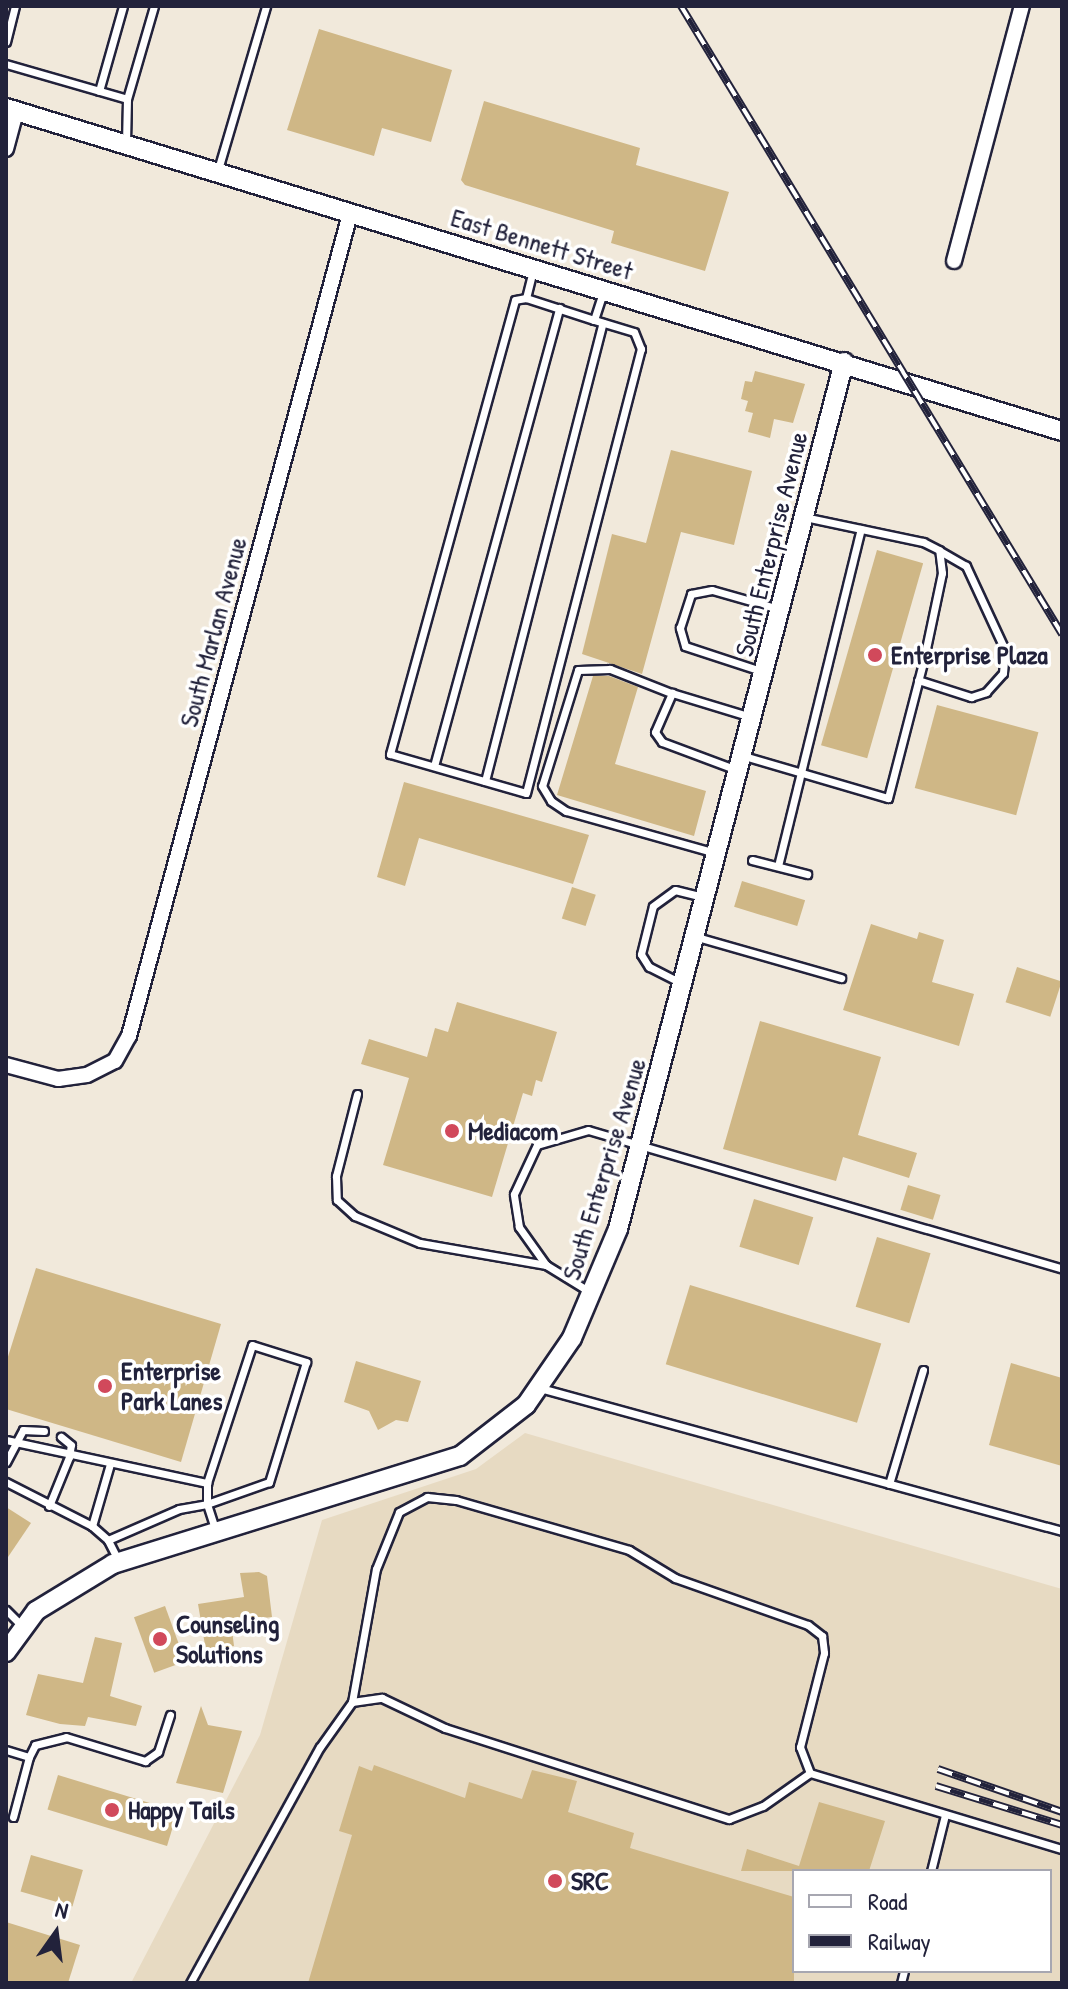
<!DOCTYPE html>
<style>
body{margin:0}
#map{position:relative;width:1068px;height:1989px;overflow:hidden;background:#f1e9db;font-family:"Patrick Hand",sans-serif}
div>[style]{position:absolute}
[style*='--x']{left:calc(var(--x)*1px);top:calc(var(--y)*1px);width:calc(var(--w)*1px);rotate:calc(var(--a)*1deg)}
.built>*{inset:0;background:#e7dac2}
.building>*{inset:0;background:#cfb786;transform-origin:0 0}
.roads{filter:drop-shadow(2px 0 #22223b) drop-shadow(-2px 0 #22223b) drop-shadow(0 2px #22223b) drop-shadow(0 -2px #22223b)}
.service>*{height:7px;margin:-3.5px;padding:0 3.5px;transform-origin:3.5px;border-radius:3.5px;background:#fff}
.minor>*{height:14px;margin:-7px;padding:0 7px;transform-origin:7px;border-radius:7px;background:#fff}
.tertiary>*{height:18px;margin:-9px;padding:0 9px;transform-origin:9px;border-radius:9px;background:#fff}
.rail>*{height:8px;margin-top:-4px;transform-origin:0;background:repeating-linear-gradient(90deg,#fff 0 15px,#22223b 0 30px);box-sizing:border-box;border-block:2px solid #22223b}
.dots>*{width:22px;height:22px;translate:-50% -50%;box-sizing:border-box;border:4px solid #fff;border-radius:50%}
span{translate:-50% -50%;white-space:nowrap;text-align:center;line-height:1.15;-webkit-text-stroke:7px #fff;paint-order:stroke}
.street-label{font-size:26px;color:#22223b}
.poi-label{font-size:26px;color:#22223b;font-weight:700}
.left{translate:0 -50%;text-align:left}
.frame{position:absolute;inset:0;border:8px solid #22223b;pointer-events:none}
.legend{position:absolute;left:792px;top:1869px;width:260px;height:104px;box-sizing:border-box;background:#fff;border:2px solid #a7a7b1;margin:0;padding:10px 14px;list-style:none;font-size:24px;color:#22223b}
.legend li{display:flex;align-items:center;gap:16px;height:40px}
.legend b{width:40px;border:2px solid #a7a7b1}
.north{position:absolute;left:16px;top:1893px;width:80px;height:80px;-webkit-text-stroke:6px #fff;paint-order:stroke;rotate:14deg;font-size:22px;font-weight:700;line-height:32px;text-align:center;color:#22223b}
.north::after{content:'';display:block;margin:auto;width:28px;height:36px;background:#22223b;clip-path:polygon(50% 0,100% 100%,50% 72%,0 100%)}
</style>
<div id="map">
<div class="built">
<i style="clip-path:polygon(evenodd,525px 1433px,1062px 1589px,1062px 1983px,131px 1983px,260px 1735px,322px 1520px,476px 1469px,525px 1433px,794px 1871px,1050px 1871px,1050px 1971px,794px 1971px,794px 1871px)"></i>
</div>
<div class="building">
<i style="clip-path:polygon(319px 29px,452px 70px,431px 142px,382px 128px,374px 156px,287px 130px)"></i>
<i style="clip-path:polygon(484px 101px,640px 148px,636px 165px,729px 192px,705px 271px,611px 243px,614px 231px,465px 185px,461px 180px)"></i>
<i style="clip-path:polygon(755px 371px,805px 384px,793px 423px,774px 419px,770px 438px,748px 432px,753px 413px,745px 411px,748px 401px,741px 399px,745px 381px,752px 382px)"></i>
<i style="clip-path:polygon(671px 450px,752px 471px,734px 545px,681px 532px,642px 674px,582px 654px,612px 534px,646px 543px)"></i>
<i style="left:877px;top:550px;width:48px;height:203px;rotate:16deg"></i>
<i style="clip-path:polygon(593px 676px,609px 676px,638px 687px,615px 764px,706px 791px,694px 836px,557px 795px)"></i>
<i style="left:937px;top:705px;width:105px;height:86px;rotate:15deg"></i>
<i style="clip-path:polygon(404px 782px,589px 835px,573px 884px,419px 838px,405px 886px,377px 877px)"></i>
<i style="left:742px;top:881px;width:66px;height:27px;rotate:17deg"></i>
<i style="left:572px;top:887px;width:25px;height:33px;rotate:18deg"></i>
<i style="clip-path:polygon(871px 924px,917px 939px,919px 932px,944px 940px,932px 982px,974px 994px,959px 1046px,843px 1010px)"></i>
<i style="left:1017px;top:967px;width:47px;height:37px;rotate:18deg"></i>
<i style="clip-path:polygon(457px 1002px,557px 1032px,542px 1082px,536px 1080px,532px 1096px,523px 1093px,492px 1197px,383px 1165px,409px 1078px,361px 1064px,369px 1039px,427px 1057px,435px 1028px,448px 1032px)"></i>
<i style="clip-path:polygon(760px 1021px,881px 1057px,858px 1135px,917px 1153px,909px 1178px,843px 1157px,836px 1181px,723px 1149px)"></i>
<i style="left:908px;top:1185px;width:34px;height:26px;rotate:17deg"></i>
<i style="left:754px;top:1199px;width:62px;height:50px;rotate:17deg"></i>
<i style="left:877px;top:1237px;width:56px;height:73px;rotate:17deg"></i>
<i style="clip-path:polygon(36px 1268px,221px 1324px,181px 1462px,6px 1409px,6px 1363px)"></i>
<i style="left:690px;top:1285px;width:200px;height:83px;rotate:17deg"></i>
<i style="clip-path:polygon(356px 1361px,421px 1381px,408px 1422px,396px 1420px,378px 1430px,369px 1411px,344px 1402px)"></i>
<i style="clip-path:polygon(1011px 1363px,1062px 1378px,1062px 1466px,989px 1445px)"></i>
<i style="clip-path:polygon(6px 1507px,31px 1523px,6px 1560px)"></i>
<i style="clip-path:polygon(259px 1572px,267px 1576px,272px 1617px,231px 1622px,234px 1646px,206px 1651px,198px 1604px,244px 1597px,240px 1573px)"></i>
<i style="left:165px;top:1606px;width:59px;height:33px;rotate:70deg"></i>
<i style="clip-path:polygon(95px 1637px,122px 1643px,110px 1696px,142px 1706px,136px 1726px,88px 1717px,85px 1726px,60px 1724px,26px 1715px,38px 1674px,83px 1683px)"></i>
<i style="clip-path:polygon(201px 1706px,208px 1725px,242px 1731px,223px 1793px,176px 1783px)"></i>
<i style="clip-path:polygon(374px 1765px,465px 1798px,469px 1782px,522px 1799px,532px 1770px,577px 1781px,568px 1812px,634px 1833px,630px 1848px,794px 1897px,794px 1983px,308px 1983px,352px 1835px,339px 1831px,359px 1766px,372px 1771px)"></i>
<i style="left:58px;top:1775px;width:125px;height:36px;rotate:17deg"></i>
<i style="clip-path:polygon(819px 1802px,885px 1821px,869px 1871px,741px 1871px,747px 1849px,799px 1866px)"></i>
<i style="left:31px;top:1855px;width:54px;height:38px;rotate:16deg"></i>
<i style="clip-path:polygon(6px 1922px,80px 1945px,68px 1983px,6px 1981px)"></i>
</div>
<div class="roads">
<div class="service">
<i style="--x:6;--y:42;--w:37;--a:-76"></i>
<i style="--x:6;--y:64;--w:126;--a:16.1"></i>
<i style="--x:99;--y:91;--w:88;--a:-74.2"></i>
<i style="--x:126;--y:143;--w:44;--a:-88.7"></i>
<i style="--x:127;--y:99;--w:97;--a:-73.8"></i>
<i style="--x:217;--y:173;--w:174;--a:-73.6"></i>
<i style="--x:533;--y:270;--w:29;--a:104"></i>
<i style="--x:526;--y:298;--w:11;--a:170"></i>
<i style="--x:515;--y:300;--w:471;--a:105.4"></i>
<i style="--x:390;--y:754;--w:141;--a:16"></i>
<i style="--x:526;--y:793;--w:459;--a:-75.5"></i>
<i style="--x:641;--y:349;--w:18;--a:-112"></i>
<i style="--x:634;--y:332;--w:42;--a:-163.3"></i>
<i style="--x:594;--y:320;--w:29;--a:-72"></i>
<i style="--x:526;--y:298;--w:71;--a:17.9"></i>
<i style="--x:764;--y:672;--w:83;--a:-161.8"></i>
<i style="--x:685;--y:646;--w:19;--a:-106"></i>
<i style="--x:680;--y:628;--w:36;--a:-72"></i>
<i style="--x:691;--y:594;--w:21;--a:-11"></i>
<i style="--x:712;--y:590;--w:70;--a:15.8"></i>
<i style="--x:918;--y:680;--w:56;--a:17.8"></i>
<i style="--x:971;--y:697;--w:16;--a:-18"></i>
<i style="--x:986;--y:692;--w:25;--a:-48"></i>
<i style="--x:1003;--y:673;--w:23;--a:-85"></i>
<i style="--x:1005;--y:650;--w:93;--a:-114.9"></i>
<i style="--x:966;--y:566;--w:30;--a:-150"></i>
<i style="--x:671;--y:693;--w:66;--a:-158.5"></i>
<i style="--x:610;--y:669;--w:32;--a:178"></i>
<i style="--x:578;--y:670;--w:121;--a:107.2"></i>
<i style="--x:542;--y:786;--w:17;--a:59"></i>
<i style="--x:551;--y:801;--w:18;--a:34"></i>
<i style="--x:566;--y:811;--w:155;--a:15.7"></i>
<i style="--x:744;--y:756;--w:150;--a:16.3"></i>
<i style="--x:888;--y:798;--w:139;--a:-75.5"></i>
<i style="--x:923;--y:663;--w:92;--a:-78.1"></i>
<i style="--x:942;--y:573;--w:23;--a:-97"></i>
<i style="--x:939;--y:550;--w:18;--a:-153"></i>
<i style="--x:923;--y:542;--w:122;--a:-168.1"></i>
<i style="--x:434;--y:766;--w:475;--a:-74.7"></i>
<i style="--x:737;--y:770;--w:80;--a:-159.5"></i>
<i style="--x:662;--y:742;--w:12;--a:-125"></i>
<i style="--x:655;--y:732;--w:43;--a:-66.4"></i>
<i style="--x:672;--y:693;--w:83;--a:16.9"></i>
<i style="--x:485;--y:781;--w:473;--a:-75.6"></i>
<i style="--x:752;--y:860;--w:57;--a:14.3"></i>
<i style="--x:778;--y:866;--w:347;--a:-76.2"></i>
<i style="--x:697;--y:937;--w:150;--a:15.9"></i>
<i style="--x:681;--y:983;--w:36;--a:-153"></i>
<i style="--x:649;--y:967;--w:15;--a:-122"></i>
<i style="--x:641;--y:954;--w:49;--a:-76"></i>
<i style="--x:653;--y:906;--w:27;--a:-36"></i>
<i style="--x:675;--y:890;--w:30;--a:14"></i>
<i style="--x:357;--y:1094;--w:85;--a:104.4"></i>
<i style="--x:336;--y:1176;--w:24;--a:88"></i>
<i style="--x:337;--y:1200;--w:24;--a:42"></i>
<i style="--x:355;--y:1216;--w:70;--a:22.6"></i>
<i style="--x:420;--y:1243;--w:128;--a:9.9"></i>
<i style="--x:590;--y:1292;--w:52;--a:-148.5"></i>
<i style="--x:546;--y:1265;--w:47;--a:-125.4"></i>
<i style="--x:519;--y:1227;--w:33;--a:-99"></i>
<i style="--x:514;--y:1194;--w:54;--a:-64.9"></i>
<i style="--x:537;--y:1145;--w:53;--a:-16.4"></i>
<i style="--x:588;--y:1130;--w:494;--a:16.3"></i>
<i style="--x:252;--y:1345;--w:57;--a:17.5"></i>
<i style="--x:306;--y:1362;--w:126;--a:107.1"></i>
<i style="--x:269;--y:1482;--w:66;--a:160.5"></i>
<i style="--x:207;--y:1504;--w:21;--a:-90"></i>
<i style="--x:207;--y:1483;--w:145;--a:-71.9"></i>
<i style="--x:540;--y:1388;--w:541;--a:15.32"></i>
<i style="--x:6;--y:1440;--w:206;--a:12.1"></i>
<i style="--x:6;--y:1462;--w:36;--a:-62"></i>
<i style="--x:23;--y:1430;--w:21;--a:3"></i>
<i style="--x:6;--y:1482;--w:97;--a:27.1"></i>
<i style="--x:92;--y:1526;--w:21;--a:41"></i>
<i style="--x:889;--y:1484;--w:119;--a:-73.4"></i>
<i style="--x:49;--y:1506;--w:53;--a:-67.8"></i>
<i style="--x:69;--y:1457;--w:12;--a:-81"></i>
<i style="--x:71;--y:1445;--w:13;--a:-141"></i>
<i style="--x:92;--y:1526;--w:65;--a:-73.8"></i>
<i style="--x:118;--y:1560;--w:22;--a:-117"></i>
<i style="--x:108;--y:1540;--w:77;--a:-23.6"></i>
<i style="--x:179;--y:1509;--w:28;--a:-10"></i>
<i style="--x:207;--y:1504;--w:26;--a:72"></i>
<i style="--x:6;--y:1610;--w:23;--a:45"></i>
<i style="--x:352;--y:1702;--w:135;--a:-79.8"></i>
<i style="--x:376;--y:1569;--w:61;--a:-68"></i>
<i style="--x:399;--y:1512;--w:32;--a:-28"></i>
<i style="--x:427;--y:1497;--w:29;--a:6"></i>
<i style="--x:456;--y:1500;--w:180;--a:16.1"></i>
<i style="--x:629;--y:1550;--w:54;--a:31.3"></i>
<i style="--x:675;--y:1578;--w:141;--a:19.5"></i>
<i style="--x:808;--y:1625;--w:18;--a:38"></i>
<i style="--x:822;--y:1636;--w:17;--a:83"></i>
<i style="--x:824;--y:1653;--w:97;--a:104.3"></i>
<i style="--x:800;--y:1747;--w:28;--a:69"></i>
<i style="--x:6;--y:1750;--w:24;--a:17"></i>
<i style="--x:29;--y:1757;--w:13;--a:-63"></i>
<i style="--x:35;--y:1745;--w:32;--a:-14"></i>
<i style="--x:66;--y:1737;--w:83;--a:16.9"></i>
<i style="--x:145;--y:1761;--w:16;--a:-35"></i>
<i style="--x:158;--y:1752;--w:39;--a:-72"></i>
<i style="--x:13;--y:1817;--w:62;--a:-75.1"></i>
<i style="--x:931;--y:1871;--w:58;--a:-76"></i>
<i style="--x:190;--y:1983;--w:269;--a:-61.2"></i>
<i style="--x:320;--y:1747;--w:55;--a:-54.6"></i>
<i style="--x:352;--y:1702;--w:30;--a:-8"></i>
<i style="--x:382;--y:1698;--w:70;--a:25.5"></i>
<i style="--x:445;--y:1728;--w:298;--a:17.8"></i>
<i style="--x:729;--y:1819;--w:36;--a:-21"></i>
<i style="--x:763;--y:1806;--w:57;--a:-35.1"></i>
<i style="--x:810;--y:1773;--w:263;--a:16.8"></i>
<i style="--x:901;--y:1983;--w:12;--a:-76"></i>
</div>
<div class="minor">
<i style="--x:6;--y:149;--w:39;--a:-75"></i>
<i style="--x:954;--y:261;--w:264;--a:-75.1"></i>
<i style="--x:6;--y:1065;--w:54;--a:15.1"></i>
<i style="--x:58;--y:1079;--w:29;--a:-8"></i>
<i style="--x:87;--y:1075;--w:31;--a:-27"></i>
<i style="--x:115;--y:1061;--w:29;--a:-61"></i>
<i style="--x:129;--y:1036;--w:851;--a:-74.95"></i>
</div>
<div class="tertiary">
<i style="--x:6;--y:108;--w:1104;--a:17.01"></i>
<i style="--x:6;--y:1652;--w:51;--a:-53.8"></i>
<i style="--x:36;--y:1611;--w:90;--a:-31.4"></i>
<i style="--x:113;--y:1564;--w:363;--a:-17.3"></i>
<i style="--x:460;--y:1456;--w:83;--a:-37.7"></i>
<i style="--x:526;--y:1405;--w:81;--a:-55.5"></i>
<i style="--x:572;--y:1338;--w:118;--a:-67.1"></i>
<i style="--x:618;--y:1229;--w:896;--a:-75.39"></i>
</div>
</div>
<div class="rail">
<i style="--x:681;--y:6;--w:735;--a:58.76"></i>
<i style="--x:938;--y:1769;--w:131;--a:19.1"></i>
<i style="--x:936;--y:1786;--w:132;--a:17.2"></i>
</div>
<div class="dots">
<i style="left:875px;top:655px;background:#d1495b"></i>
<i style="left:452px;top:1131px;background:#d1495b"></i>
<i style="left:105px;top:1386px;background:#d1495b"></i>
<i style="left:160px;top:1639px;background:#d1495b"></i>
<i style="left:112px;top:1810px;background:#d1495b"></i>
<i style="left:555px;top:1881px;background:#d1495b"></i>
</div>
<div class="street-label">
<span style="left:542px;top:244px;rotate:17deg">East Bennett Street</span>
<span style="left:771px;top:544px;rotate:-76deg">South Enterprise Avenue</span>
<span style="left:213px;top:632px;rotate:-75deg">South Marlan Avenue</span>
<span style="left:604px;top:1169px;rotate:-73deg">South Enterprise Avenue</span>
</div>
<div class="poi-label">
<span class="left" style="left:891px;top:655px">Enterprise Plaza</span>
<span class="left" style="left:468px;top:1131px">Mediacom</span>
<span class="left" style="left:121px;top:1386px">Enterprise<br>Park Lanes</span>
<span class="left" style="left:176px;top:1639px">Counseling<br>Solutions</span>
<span class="left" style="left:128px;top:1810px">Happy Tails</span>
<span class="left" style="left:571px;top:1881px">SRC</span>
</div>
<div class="frame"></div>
<ul class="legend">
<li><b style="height:10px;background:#fff"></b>Road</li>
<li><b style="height:10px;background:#22223b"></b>Railway</li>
</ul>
<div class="north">N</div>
</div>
